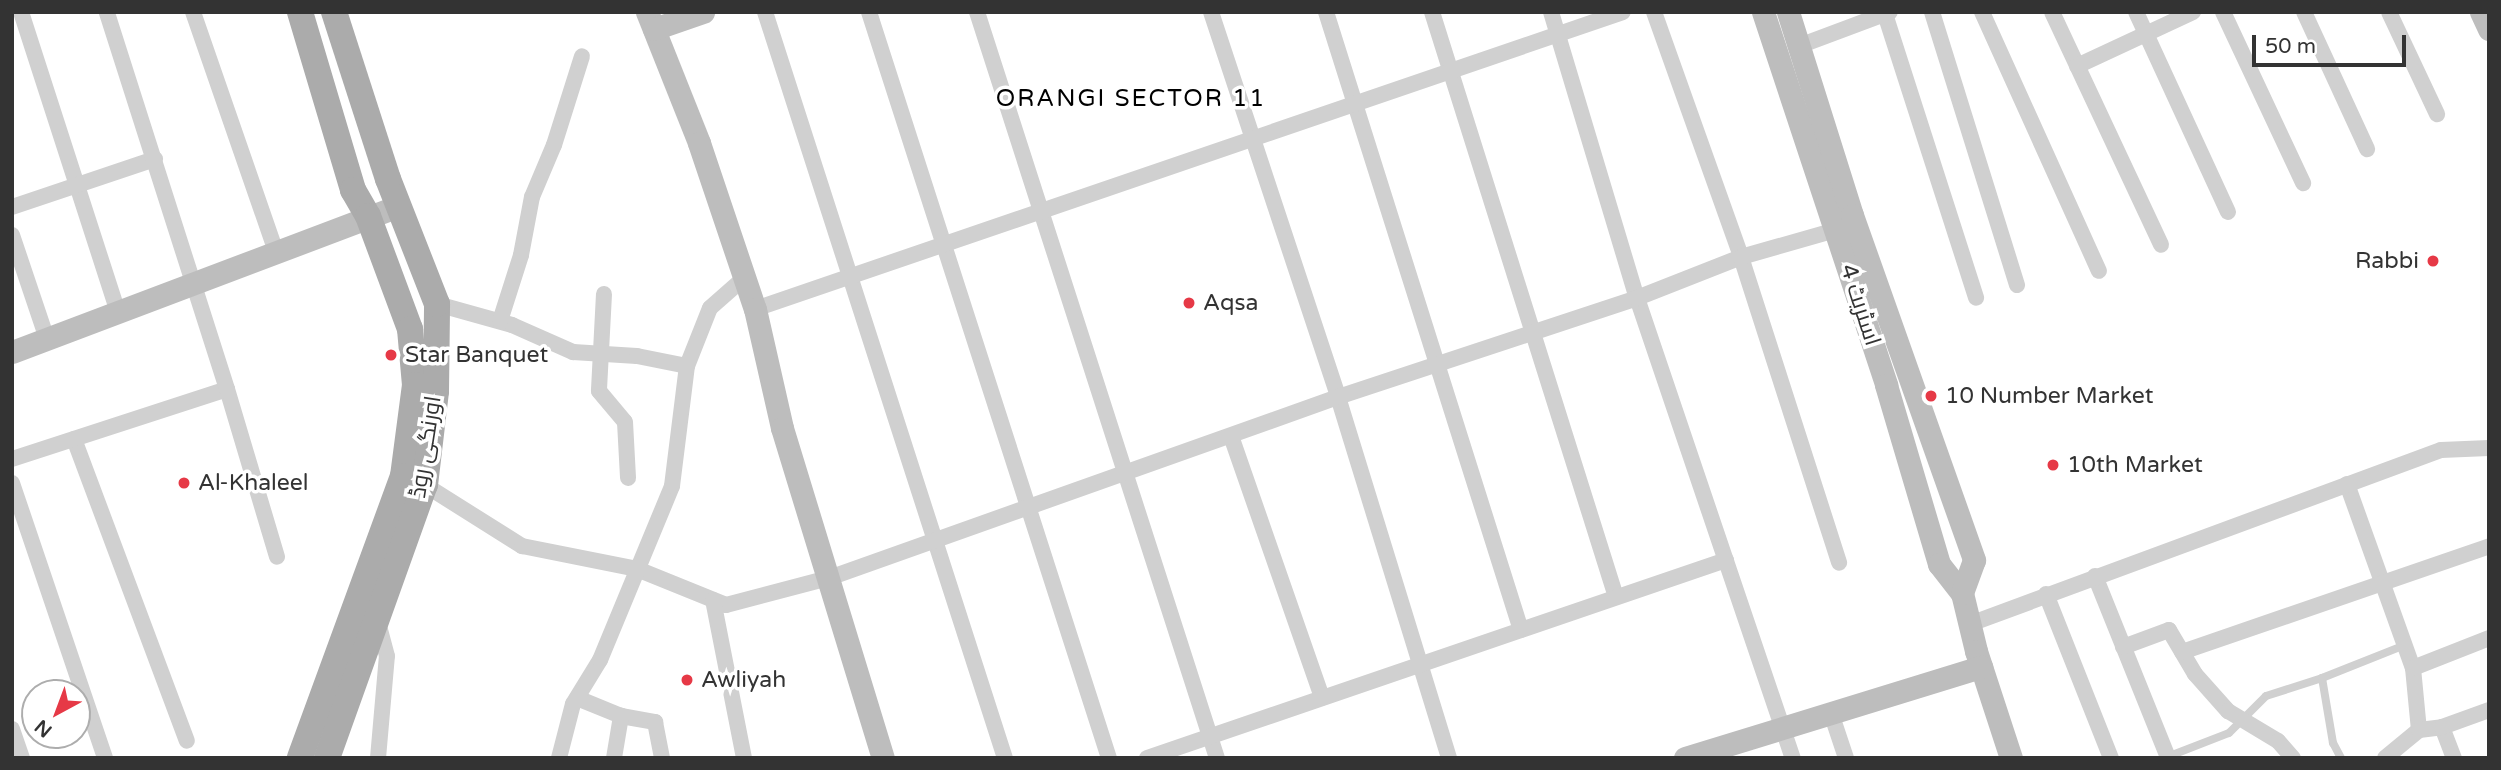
<!DOCTYPE html>
<meta charset="utf-8">
<style>
body{margin:0}
#map{position:relative;width:2501px;height:770px;overflow:hidden;background:#fff;font-family:"Varela Round",Cairo,sans-serif}
div>[style]{position:absolute}
[style*='--x']{left:calc(var(--x)*1px);top:calc(var(--y)*1px);width:calc(var(--w)*1px);rotate:calc(var(--a)*1deg)}
.lane>*{height:8px;margin:-4px;padding:0 4px;transform-origin:4px;border-radius:4px;background:#d0d0d0}
.street>*{height:16px;margin:-8px;padding:0 8px;transform-origin:8px;border-radius:8px;background:#d0d0d0}
.secondary>*{height:23px;margin:-11.5px;padding:0 11.5px;transform-origin:11.5px;border-radius:11.5px;background:#bdbdbd}
.primary>*{height:26px;margin:-13px;padding:0 13px;transform-origin:13px;border-radius:13px;background:#ababab}
.dots>*{width:19px;height:19px;translate:-50% -50%;box-sizing:border-box;border:4px solid #fff;border-radius:50%}
span{translate:-50% -50%;white-space:nowrap;text-align:center;line-height:1.15;-webkit-text-stroke:7px #fff;paint-order:stroke}
.poi-label{font-size:23px;color:#333}
.right{translate:-100% -50%;text-align:right}
.left{translate:0 -50%;text-align:left}
.street-label{font-size:23px;color:#333}
.neighbourhood-label{font-size:24px;color:#000;letter-spacing:2px}
.frame{position:absolute;inset:0;border:14px solid #333;pointer-events:none}
.north{position:absolute;left:21px;top:679px;width:70px;height:70px;box-sizing:border-box;background:#fff;border:2px solid #adadad;border-radius:50%;rotate:221deg;font-size:19px;font-weight:700;line-height:28px;text-align:center;color:#333}
.north::after{content:'';display:block;margin:auto;width:24px;height:32px;background:#e63946;clip-path:polygon(50% 0,100% 100%,50% 72%,0 100%)}
.scale{position:absolute;left:2252px;top:35px;width:154px;height:32px;box-sizing:border-box;border:4px solid #333;border-top:0;padding-left:9px;font-size:21px;line-height:24px;white-space:nowrap;color:#333;-webkit-text-stroke:5px #fff;paint-order:stroke}
</style>
<div id="map">
<div class="lane">
<i style="--x:2167;--y:757;--w:66;--a:-21.2"></i>
<i style="--x:2229;--y:733;--w:52;--a:-45"></i>
<i style="--x:2266;--y:696;--w:59;--a:-17.8"></i>
<i style="--x:2341;--y:758;--w:17;--a:-118"></i>
<i style="--x:2333;--y:743;--w:66;--a:-99.6"></i>
<i style="--x:2322;--y:678;--w:89;--a:-21.7"></i>
</div>
<div class="street">
<i style="--x:21;--y:12;--w:315;--a:72.1"></i>
<i style="--x:193;--y:12;--w:254;--a:70.9"></i>
<i style="--x:765;--y:12;--w:784;--a:72.17"></i>
<i style="--x:869;--y:12;--w:784;--a:72.17"></i>
<i style="--x:977;--y:12;--w:784;--a:72.17"></i>
<i style="--x:1211;--y:12;--w:405;--a:71.7"></i>
<i style="--x:1338;--y:397;--w:378;--a:72.9"></i>
<i style="--x:1326;--y:12;--w:648;--a:72.49"></i>
<i style="--x:1432;--y:12;--w:613;--a:72.54"></i>
<i style="--x:1551;--y:12;--w:299;--a:73.3"></i>
<i style="--x:1637;--y:298;--w:486;--a:71.3"></i>
<i style="--x:1654;--y:12;--w:260;--a:70.4"></i>
<i style="--x:1741;--y:257;--w:321;--a:72.2"></i>
<i style="--x:1932;--y:12;--w:286;--a:72.7"></i>
<i style="--x:1982;--y:12;--w:284;--a:65.7"></i>
<i style="--x:2052;--y:12;--w:257;--a:64.9"></i>
<i style="--x:2136;--y:12;--w:220;--a:65.3"></i>
<i style="--x:2223;--y:12;--w:189;--a:64.9"></i>
<i style="--x:2304;--y:12;--w:151;--a:65.3"></i>
<i style="--x:2389;--y:12;--w:113;--a:64.8"></i>
<i style="--x:1885;--y:14;--w:298;--a:72.2"></i>
<i style="--x:1799;--y:46;--w:97;--a:-20.5"></i>
<i style="--x:2077;--y:66;--w:128;--a:-25"></i>
<i style="--x:12;--y:207;--w:151;--a:-18.6"></i>
<i style="--x:12;--y:235;--w:110;--a:71.4"></i>
<i style="--x:604;--y:294;--w:97;--a:93"></i>
<i style="--x:599;--y:391;--w:40;--a:50"></i>
<i style="--x:625;--y:422;--w:56;--a:86.9"></i>
<i style="--x:437;--y:304;--w:78;--a:15.6"></i>
<i style="--x:512;--y:325;--w:67;--a:23.9"></i>
<i style="--x:573;--y:352;--w:64;--a:3.6"></i>
<i style="--x:637;--y:356;--w:51;--a:11.3"></i>
<i style="--x:755;--y:309;--w:917;--a:-18.89"></i>
<i style="--x:500;--y:321;--w:69;--a:-72.3"></i>
<i style="--x:521;--y:255;--w:59;--a:-79.3"></i>
<i style="--x:532;--y:197;--w:56;--a:-67.1"></i>
<i style="--x:554;--y:145;--w:93;--a:-72.5"></i>
<i style="--x:227;--y:389;--w:175;--a:73.4"></i>
<i style="--x:1231;--y:436;--w:277;--a:70.8"></i>
<i style="--x:74;--y:439;--w:322;--a:69.5"></i>
<i style="--x:12;--y:459;--w:226;--a:-18"></i>
<i style="--x:227;--y:389;--w:396;--a:-107.7"></i>
<i style="--x:12;--y:483;--w:290;--a:71.3"></i>
<i style="--x:2347;--y:484;--w:195;--a:70.3"></i>
<i style="--x:2413;--y:668;--w:62;--a:84.5"></i>
<i style="--x:425;--y:485;--w:115;--a:32.2"></i>
<i style="--x:522;--y:546;--w:117;--a:11.3"></i>
<i style="--x:637;--y:569;--w:96;--a:22"></i>
<i style="--x:726;--y:605;--w:106;--a:-14.7"></i>
<i style="--x:829;--y:578;--w:540;--a:-19.58"></i>
<i style="--x:1338;--y:397;--w:315;--a:-18.3"></i>
<i style="--x:1637;--y:298;--w:112;--a:-21.5"></i>
<i style="--x:1741;--y:257;--w:99;--a:-15.9"></i>
<i style="--x:2095;--y:576;--w:196;--a:68.1"></i>
<i style="--x:2046;--y:594;--w:176;--a:68.4"></i>
<i style="--x:713;--y:600;--w:161;--a:78.9"></i>
<i style="--x:1970;--y:624;--w:502;--a:-20.28"></i>
<i style="--x:2441;--y:450;--w:48;--a:-2.4"></i>
<i style="--x:2123;--y:647;--w:49;--a:-20.3"></i>
<i style="--x:2169;--y:630;--w:51;--a:59.4"></i>
<i style="--x:2195;--y:674;--w:50;--a:48.3"></i>
<i style="--x:2228;--y:711;--w:58;--a:31"></i>
<i style="--x:2278;--y:741;--w:23;--a:49"></i>
<i style="--x:2182;--y:652;--w:325;--a:-19"></i>
<i style="--x:2413;--y:668;--w:82;--a:-21.5"></i>
<i style="--x:577;--y:698;--w:48;--a:22.2"></i>
<i style="--x:621;--y:716;--w:35;--a:10"></i>
<i style="--x:655;--y:722;--w:37;--a:79"></i>
<i style="--x:1831;--y:713;--w:47;--a:71.6"></i>
<i style="--x:2442;--y:727;--w:33;--a:69"></i>
<i style="--x:12;--y:729;--w:31;--a:71"></i>
<i style="--x:378;--y:758;--w:102;--a:-85"></i>
<i style="--x:387;--y:656;--w:35;--a:-105"></i>
<i style="--x:559;--y:758;--w:56;--a:-75.5"></i>
<i style="--x:573;--y:704;--w:52;--a:-58.5"></i>
<i style="--x:600;--y:660;--w:188;--a:-67.5"></i>
<i style="--x:672;--y:486;--w:121;--a:-82.9"></i>
<i style="--x:687;--y:366;--w:62;--a:-68.4"></i>
<i style="--x:710;--y:308;--w:45;--a:-41.4"></i>
<i style="--x:614;--y:758;--w:43;--a:-80.5"></i>
<i style="--x:1147;--y:758;--w:612;--a:-18.88"></i>
<i style="--x:2385;--y:758;--w:44;--a:-39.5"></i>
<i style="--x:2419;--y:730;--w:23;--a:-7"></i>
<i style="--x:2442;--y:727;--w:50;--a:-19.9"></i>
</div>
<div class="secondary">
<i style="--x:647;--y:12;--w:141;--a:68.3"></i>
<i style="--x:699;--y:143;--w:175;--a:71.4"></i>
<i style="--x:755;--y:309;--w:122;--a:77.2"></i>
<i style="--x:782;--y:428;--w:345;--a:73"></i>
<i style="--x:1763;--y:12;--w:393;--a:71.7"></i>
<i style="--x:1886;--y:385;--w:187;--a:73.5"></i>
<i style="--x:1939;--y:564;--w:37;--a:52"></i>
<i style="--x:1962;--y:593;--w:60;--a:76.4"></i>
<i style="--x:1976;--y:651;--w:113;--a:71.9"></i>
<i style="--x:1788;--y:12;--w:213;--a:72.5"></i>
<i style="--x:1852;--y:215;--w:366;--a:70.5"></i>
<i style="--x:1974;--y:560;--w:35;--a:110"></i>
<i style="--x:2481;--y:12;--w:19;--a:65"></i>
<i style="--x:654;--y:29;--w:52;--a:-19.1"></i>
<i style="--x:12;--y:352;--w:413;--a:-20.7"></i>
<i style="--x:1685;--y:758;--w:310;--a:-17.1"></i>
</div>
<div class="primary">
<i style="--x:300;--y:12;--w:186;--a:73.4"></i>
<i style="--x:353;--y:190;--w:30;--a:60"></i>
<i style="--x:368;--y:216;--w:121;--a:69.6"></i>
<i style="--x:410;--y:329;--w:56;--a:84.9"></i>
<i style="--x:415;--y:385;--w:92;--a:97.5"></i>
<i style="--x:403;--y:476;--w:300;--a:110.1"></i>
<i style="--x:327;--y:758;--w:290;--a:-70.3"></i>
<i style="--x:425;--y:485;--w:95;--a:-83.3"></i>
<i style="--x:436;--y:391;--w:87;--a:-89.3"></i>
<i style="--x:437;--y:304;--w:134;--a:-111.4"></i>
<i style="--x:388;--y:179;--w:176;--a:-107.9"></i>
</div>
<div class="dots">
<i style="left:2433px;top:261px;background:#e63946"></i>
<i style="left:1189px;top:303px;background:#e63946"></i>
<i style="left:391px;top:355px;background:#e63946"></i>
<i style="left:1931px;top:396px;background:#e63946"></i>
<i style="left:2053px;top:465px;background:#e63946"></i>
<i style="left:184px;top:483px;background:#e63946"></i>
<i style="left:687px;top:680px;background:#e63946"></i>
</div>
<div class="poi-label">
<span class="right" style="left:2419px;top:261px">Rabbi</span>
<span class="left" style="left:1203px;top:303px">Aqsa</span>
<span class="left" style="left:405px;top:355px">Star Banquet</span>
<span class="left" style="left:1945px;top:396px">10 Number Market</span>
<span class="left" style="left:2067px;top:465px">10th Market</span>
<span class="left" style="left:198px;top:483px">Al-Khaleel</span>
<span class="left" style="left:701px;top:680px">Awliyah</span>
</div>
<div class="street-label">
<span style="left:1860px;top:305px;rotate:72deg">اسٹریٹ 4</span>
<span style="left:426px;top:447px;rotate:-81deg">اورنگی روڈ</span>
</div>
<div class="neighbourhood-label">
<span style="left:1131px;top:99px">ORANGI SECTOR 11</span>
</div>
<div class="frame"></div>
<div class="north">N</div>
<div class="scale">50 m</div>
</div>
